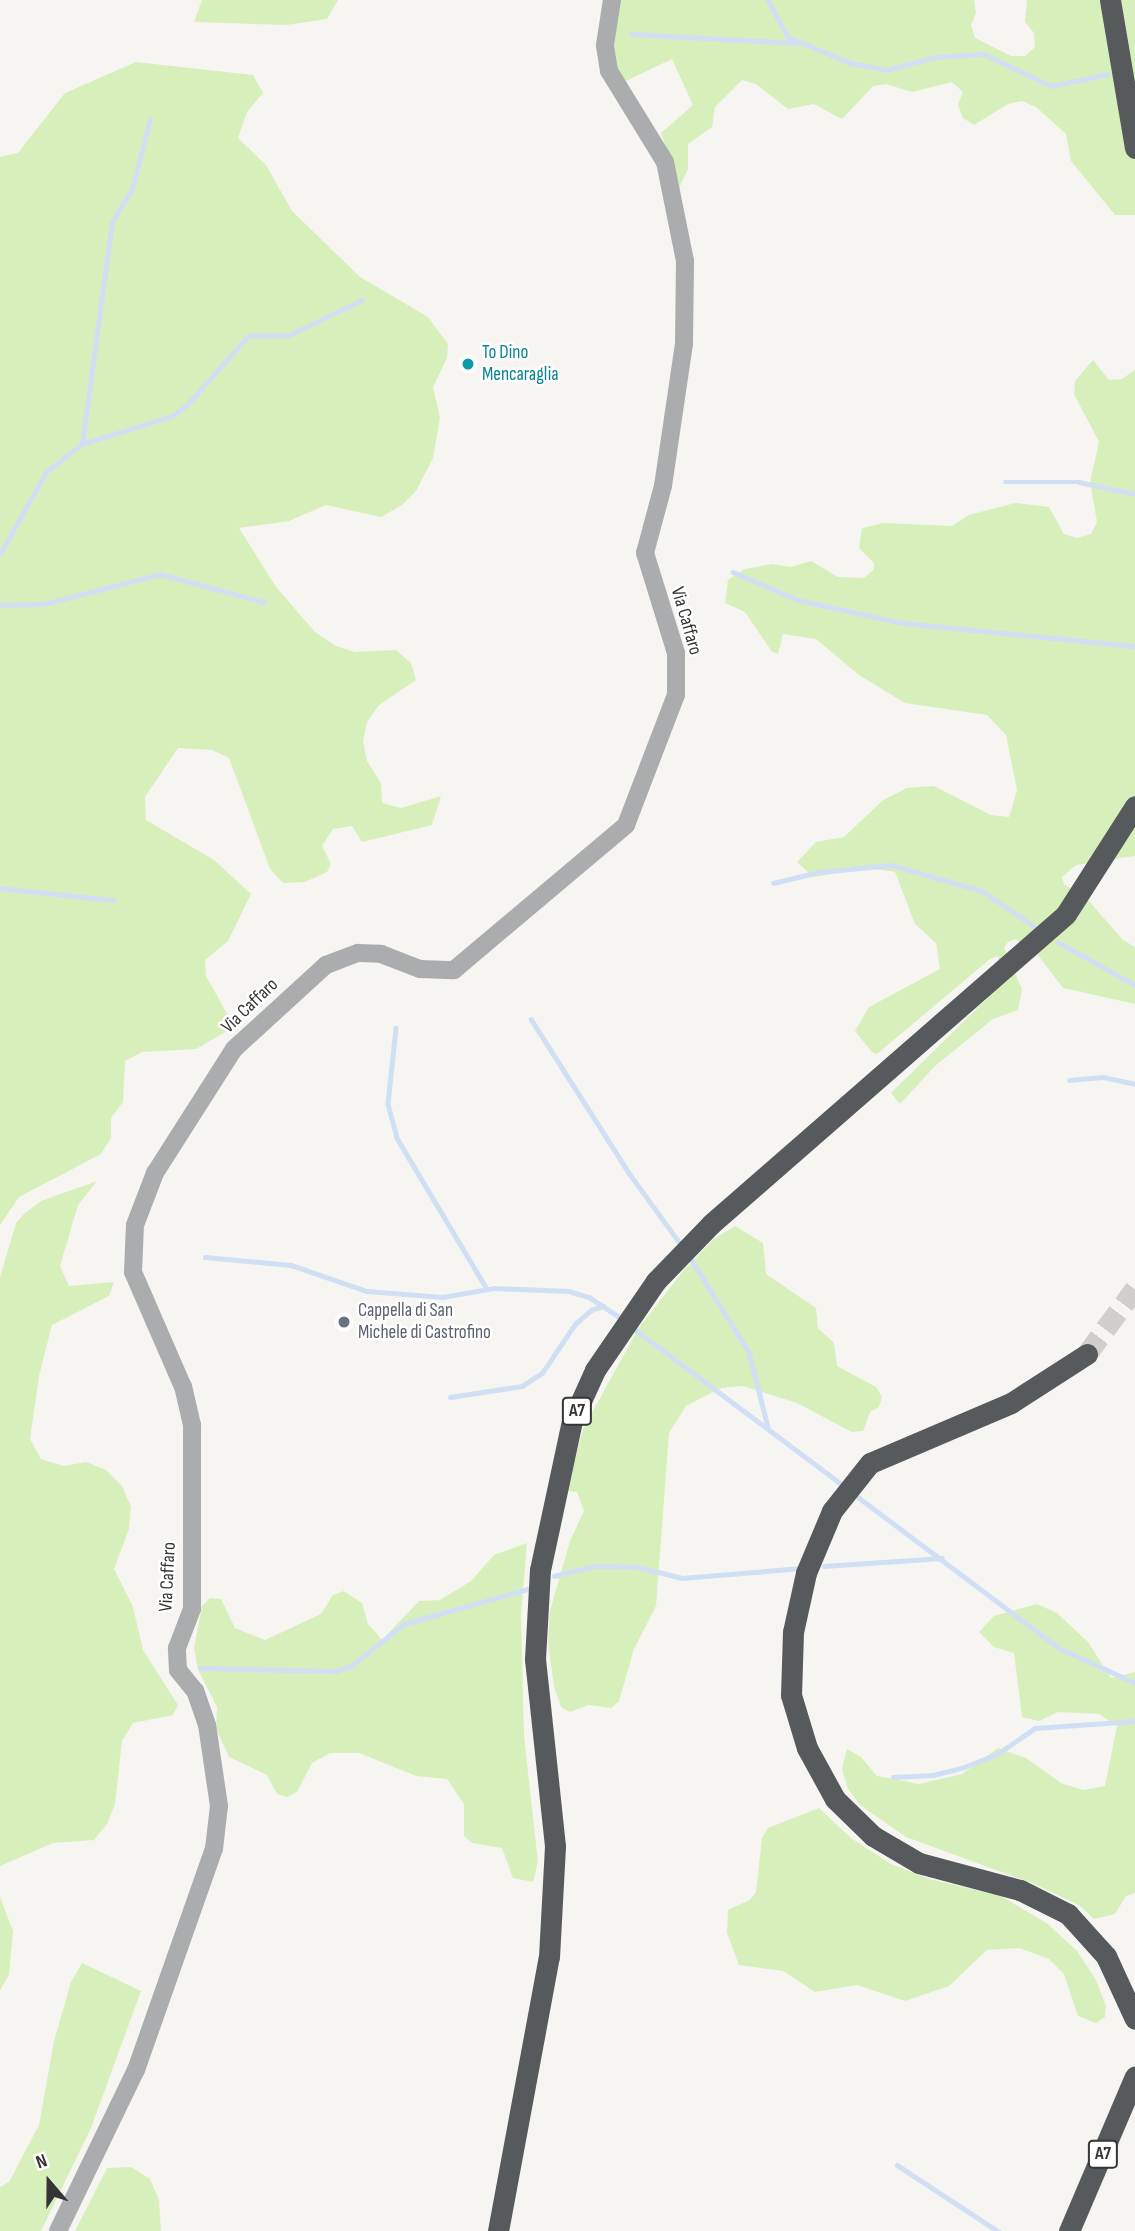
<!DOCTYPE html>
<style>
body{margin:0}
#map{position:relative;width:1135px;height:2231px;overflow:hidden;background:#f6f5f1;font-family:"Sofia Sans Condensed",sans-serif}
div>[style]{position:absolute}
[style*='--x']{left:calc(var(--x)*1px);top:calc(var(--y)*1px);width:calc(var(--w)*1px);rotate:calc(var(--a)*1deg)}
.green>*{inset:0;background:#d7f0bb}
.stream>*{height:4.5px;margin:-2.25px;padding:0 2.25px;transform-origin:2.25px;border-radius:2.25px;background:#d1dff4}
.highway-tunnel>*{height:21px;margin-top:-10.5px;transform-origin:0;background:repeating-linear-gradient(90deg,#d0cfcb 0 21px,transparent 0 31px)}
.minor>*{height:18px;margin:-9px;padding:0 9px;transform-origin:9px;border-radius:9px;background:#aaacad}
.highway>*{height:21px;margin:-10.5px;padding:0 10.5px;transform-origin:10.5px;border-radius:10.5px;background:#565a5c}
.dots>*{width:19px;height:19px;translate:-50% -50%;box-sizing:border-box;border:4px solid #fff;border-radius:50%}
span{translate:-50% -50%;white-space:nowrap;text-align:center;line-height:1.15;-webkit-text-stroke:5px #fff;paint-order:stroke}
.shield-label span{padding:2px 5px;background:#fff;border:2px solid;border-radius:5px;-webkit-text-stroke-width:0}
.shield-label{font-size:18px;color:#363534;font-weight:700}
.culture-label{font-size:19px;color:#0d838f}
.left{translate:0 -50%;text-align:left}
.street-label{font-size:19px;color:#363534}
.worship-label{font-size:19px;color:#5b616d}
.north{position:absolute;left:14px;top:2147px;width:70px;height:70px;-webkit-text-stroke:5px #fff;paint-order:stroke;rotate:340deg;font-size:19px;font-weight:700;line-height:28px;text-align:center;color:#363534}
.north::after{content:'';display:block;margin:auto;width:24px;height:32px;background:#363534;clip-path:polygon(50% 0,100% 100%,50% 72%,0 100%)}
</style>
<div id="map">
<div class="green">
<i style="clip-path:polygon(202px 0,338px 0,327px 19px,286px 25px,194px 22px)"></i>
<i style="clip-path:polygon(619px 0,974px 0,976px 13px,971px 25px,975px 38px,1011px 56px,1025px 56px,1035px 47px,1034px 33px,1025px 22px,1027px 0,1135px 0,1135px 215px,1115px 215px,1071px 161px,1066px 134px,1036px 107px,1022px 101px,1008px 104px,974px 125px,963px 118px,958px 105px,963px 92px,952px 82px,912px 92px,886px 84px,873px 86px,842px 119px,814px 104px,788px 109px,756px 84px,742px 80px,715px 107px,712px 127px,688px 144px,688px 169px,679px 188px,661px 133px,693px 105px,672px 59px,626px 81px,620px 78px,613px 60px)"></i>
<i style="clip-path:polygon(136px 62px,253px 75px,263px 93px,247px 112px,238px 138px,266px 165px,292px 211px,360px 277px,428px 317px,448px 344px,447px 358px,433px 387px,440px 418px,433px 458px,416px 491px,402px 505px,381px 517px,326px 505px,289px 521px,239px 528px,276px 587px,315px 632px,336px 646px,355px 652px,396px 650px,411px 663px,416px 680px,379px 705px,367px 722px,363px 741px,367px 761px,381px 783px,382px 803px,401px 808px,441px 796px,432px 825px,362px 842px,352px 826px,333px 829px,322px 846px,331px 864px,327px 872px,305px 882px,283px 883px,270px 869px,229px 758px,212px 750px,178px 748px,145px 797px,146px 820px,214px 860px,251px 894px,228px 941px,205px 960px,206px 976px,229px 1017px,227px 1031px,196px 1049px,142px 1052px,125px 1061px,123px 1102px,111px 1118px,111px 1138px,101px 1154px,19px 1197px,0 1225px,0 157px,18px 153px,65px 93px)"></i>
<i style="clip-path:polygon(1093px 360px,1109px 380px,1122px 379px,1135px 370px,1135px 856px,1076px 865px,1062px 877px,1064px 884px,1088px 900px,1123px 940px,1135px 947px,1135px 1004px,1063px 988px,1037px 954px,1015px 939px,1008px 942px,1004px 948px,1022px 989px,1018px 1010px,993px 1019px,935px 1066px,900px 1104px,891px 1093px,1008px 978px,997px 956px,990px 959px,877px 1054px,872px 1052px,855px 1031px,869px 1007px,940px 969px,936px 943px,915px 924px,895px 872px,869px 868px,813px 877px,797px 862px,816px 842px,844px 837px,883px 800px,907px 788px,934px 786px,991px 815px,1009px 817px,1017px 790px,1006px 735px,987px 715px,905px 703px,859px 675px,816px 639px,783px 634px,778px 654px,772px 652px,745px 612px,725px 603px,728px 580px,745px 569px,772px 564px,791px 567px,811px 561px,838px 577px,864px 578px,874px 569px,874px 563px,859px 548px,862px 528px,883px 523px,952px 526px,969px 515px,1015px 503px,1049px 507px,1064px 534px,1077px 538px,1091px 534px,1097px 522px,1090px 482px,1099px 442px,1074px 394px,1075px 381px)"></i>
<i style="clip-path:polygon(97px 1181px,78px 1205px,60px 1266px,69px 1286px,114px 1282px,109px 1296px,52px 1325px,39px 1376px,30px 1439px,41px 1459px,64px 1466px,86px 1462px,106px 1470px,122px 1486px,131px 1507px,129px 1529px,114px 1569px,133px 1607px,143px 1650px,178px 1705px,173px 1715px,133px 1723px,122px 1741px,115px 1804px,107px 1824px,94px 1840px,53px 1843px,0 1866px,0 1277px,16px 1223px,24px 1214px,41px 1201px)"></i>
<i style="clip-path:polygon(735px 1226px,763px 1243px,766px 1274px,816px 1308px,818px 1328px,834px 1343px,837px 1366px,876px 1387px,882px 1397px,879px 1407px,870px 1412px,863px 1431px,852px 1432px,797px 1403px,743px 1386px,721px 1388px,686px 1406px,669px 1433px,656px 1606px,634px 1649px,619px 1701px,611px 1708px,589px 1705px,570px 1712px,561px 1707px,554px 1687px,548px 1642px,550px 1611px,570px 1541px,584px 1511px,577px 1492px,567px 1491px,583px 1429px,638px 1329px,683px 1271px,715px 1238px)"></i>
<i style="clip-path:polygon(527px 1543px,521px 1614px,524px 1736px,538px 1862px,533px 1882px,513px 1878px,502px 1848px,472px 1843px,464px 1836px,464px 1804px,447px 1779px,416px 1776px,359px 1753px,330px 1753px,312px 1763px,297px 1792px,287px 1797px,277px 1794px,267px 1775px,229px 1757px,216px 1728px,217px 1707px,198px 1670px,194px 1648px,202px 1606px,210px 1598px,221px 1599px,235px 1628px,265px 1640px,321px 1614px,333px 1595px,344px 1591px,362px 1603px,368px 1624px,382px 1640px,419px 1601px,440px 1600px,471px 1581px,494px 1555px)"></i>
<i style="clip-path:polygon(1037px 1604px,1057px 1613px,1088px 1642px,1111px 1678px,1135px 1672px,1135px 1893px,1126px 1896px,1115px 1914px,1094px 1919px,1079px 1905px,1032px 1883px,906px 1837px,860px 1805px,848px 1789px,842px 1769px,847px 1749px,861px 1757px,877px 1776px,919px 1784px,962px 1774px,998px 1748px,1026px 1758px,1061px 1783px,1083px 1790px,1105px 1786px,1117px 1726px,1099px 1714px,1058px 1712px,1039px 1721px,1022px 1717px,1014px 1653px,994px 1647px,979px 1632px,994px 1616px)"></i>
<i style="clip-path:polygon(819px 1808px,851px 1838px,891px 1864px,929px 1879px,1001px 1896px,1048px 1924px,1077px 1951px,1096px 1980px,1106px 2006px,1105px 2017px,1096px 2023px,1078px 2016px,1064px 1974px,1049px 1959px,1019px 1948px,987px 1950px,949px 1986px,905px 2001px,857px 1985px,815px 1992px,783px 1971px,739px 1965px,727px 1933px,728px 1910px,750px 1900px,756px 1892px,762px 1838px,768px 1828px)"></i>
<i style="clip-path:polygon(0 1897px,13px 1931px,9px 1975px,0 1990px)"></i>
<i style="clip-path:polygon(82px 1963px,141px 1991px,91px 2128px,41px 2231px,0 2231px,0 2187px,9px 2182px,39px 2125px,54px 2041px,71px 1982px)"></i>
<i style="clip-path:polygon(131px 2167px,150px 2179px,159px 2200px,161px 2231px,75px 2231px,107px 2168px)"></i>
</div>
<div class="stream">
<i style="--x:768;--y:0;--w:42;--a:61.6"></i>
<i style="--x:788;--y:37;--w:68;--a:22.4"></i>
<i style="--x:851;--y:63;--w:37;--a:11"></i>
<i style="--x:887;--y:70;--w:50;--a:-15.2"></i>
<i style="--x:935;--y:57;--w:49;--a:-3.5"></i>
<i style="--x:984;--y:54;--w:74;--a:25.5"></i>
<i style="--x:1051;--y:86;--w:58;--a:-11.9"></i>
<i style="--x:631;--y:34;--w:167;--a:3.1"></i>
<i style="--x:82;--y:444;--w:224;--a:-82.3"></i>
<i style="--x:112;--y:222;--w:39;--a:-59"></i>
<i style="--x:132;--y:189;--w:72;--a:-75.6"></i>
<i style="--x:1005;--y:482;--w:74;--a:0"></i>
<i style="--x:1079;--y:482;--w:57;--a:12.1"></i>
<i style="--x:0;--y:554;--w:94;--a:-60.7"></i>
<i style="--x:46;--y:472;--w:46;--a:-37.9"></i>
<i style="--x:82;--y:444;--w:94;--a:-17.3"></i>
<i style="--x:172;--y:416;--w:19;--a:-36"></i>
<i style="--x:187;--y:405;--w:92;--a:-48.5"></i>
<i style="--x:248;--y:336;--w:41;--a:-1.4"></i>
<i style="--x:289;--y:335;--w:81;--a:-25.6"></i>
<i style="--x:733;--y:572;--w:71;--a:23.3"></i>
<i style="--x:798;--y:600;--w:107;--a:12.4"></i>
<i style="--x:903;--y:623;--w:233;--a:5.7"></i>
<i style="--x:0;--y:605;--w:44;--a:-1.3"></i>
<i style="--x:44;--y:604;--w:120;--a:-14.5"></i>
<i style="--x:160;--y:574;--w:108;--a:15.1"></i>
<i style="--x:773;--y:883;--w:47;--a:-13.4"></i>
<i style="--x:819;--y:872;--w:72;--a:-5.6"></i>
<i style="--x:891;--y:865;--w:95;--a:15.9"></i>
<i style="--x:982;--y:891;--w:66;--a:33.9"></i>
<i style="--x:0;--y:888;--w:114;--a:6.1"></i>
<i style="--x:1058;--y:942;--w:88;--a:29.2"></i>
<i style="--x:531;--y:1019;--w:183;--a:57.5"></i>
<i style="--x:629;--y:1173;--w:90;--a:54"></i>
<i style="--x:396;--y:1028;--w:76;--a:96"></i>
<i style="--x:388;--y:1104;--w:35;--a:75"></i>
<i style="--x:397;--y:1138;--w:176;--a:59.2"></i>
<i style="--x:1069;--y:1080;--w:34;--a:-5"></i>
<i style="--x:1103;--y:1077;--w:33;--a:12"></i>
<i style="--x:689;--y:1256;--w:113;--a:58"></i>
<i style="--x:749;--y:1352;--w:77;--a:75.8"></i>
<i style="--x:205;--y:1257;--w:86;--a:5.3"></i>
<i style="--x:291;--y:1265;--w:80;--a:18.9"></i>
<i style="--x:367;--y:1291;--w:76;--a:4.5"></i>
<i style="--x:443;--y:1297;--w:52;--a:-10"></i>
<i style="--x:494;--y:1288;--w:75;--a:2.3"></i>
<i style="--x:569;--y:1291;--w:21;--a:17"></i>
<i style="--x:589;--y:1297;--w:42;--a:33.3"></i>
<i style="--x:633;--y:1328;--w:264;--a:36.8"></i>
<i style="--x:450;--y:1397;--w:73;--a:-8.7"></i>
<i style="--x:522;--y:1386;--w:24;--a:-33"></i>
<i style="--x:542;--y:1373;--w:59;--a:-56"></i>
<i style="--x:575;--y:1324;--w:21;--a:-41"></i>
<i style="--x:591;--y:1310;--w:13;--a:-18"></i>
<i style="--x:854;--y:1494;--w:256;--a:36.9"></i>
<i style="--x:1059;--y:1648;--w:84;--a:24.7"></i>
<i style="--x:824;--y:1566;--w:118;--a:-3.9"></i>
<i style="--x:554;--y:1576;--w:41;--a:-14"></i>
<i style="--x:594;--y:1566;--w:44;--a:1.3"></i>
<i style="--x:638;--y:1567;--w:45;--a:14"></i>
<i style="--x:682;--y:1578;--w:120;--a:-4.8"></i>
<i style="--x:200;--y:1668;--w:136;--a:1.3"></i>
<i style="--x:336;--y:1671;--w:16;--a:-18"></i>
<i style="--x:351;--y:1666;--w:68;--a:-38.4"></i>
<i style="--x:404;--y:1624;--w:129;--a:-15.8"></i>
<i style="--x:893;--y:1777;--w:40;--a:-2.9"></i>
<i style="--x:933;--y:1775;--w:32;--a:-14"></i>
<i style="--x:964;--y:1767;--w:34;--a:-21"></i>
<i style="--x:996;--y:1755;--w:47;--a:-34.7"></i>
<i style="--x:1035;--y:1728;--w:100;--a:-4"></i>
<i style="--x:897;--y:2165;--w:121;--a:33.2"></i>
</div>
<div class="highway-tunnel">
<i style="--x:1087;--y:1354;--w:81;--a:-53.6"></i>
</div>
<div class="minor">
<i style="--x:58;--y:2231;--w:179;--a:-64.2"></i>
<i style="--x:136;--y:2070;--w:234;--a:-70.6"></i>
<i style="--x:214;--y:1849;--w:43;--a:-83.4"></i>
<i style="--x:219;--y:1806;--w:82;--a:-98.4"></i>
<i style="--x:207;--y:1725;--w:36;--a:-109"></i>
<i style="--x:195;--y:1691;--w:27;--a:-129"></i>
<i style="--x:178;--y:1670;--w:22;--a:-93"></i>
<i style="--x:177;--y:1648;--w:42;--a:-69"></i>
<i style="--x:192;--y:1609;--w:184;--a:-90"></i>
<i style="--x:192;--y:1425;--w:39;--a:-103"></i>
<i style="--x:183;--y:1387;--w:125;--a:-113.5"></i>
<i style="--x:133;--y:1272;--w:47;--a:-87.6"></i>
<i style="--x:135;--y:1225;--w:56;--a:-69"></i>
<i style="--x:155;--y:1173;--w:147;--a:-57.5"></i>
<i style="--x:234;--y:1049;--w:125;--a:-42.4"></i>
<i style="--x:326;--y:965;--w:34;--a:-21"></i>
<i style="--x:358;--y:953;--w:23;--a:2"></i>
<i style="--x:381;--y:954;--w:42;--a:21"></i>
<i style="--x:420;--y:969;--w:34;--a:2"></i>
<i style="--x:454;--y:970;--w:225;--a:-40.1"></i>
<i style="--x:626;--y:825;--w:139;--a:-69"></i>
<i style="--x:676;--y:695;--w:42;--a:-90"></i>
<i style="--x:676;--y:653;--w:105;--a:-107.2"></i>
<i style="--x:645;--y:553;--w:69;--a:-75"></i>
<i style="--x:663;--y:486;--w:145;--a:-81.6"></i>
<i style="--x:684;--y:343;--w:82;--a:-89.3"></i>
<i style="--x:685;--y:261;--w:101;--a:-101.4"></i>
<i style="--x:665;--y:162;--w:107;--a:-121.6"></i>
<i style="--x:609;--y:71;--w:26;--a:-99"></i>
<i style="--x:605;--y:45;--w:46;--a:-81.2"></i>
</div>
<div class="highway">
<i style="--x:1110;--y:0;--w:150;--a:80.4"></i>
<i style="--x:1087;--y:1354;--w:90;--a:147.2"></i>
<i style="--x:1011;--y:1403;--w:153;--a:156.9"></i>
<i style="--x:870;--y:1463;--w:61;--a:128.4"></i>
<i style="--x:832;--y:1511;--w:67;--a:112.8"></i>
<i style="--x:806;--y:1573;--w:60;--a:102.4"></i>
<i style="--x:793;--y:1632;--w:63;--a:91.8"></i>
<i style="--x:791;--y:1695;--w:55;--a:73.2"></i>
<i style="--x:807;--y:1748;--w:58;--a:61.2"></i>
<i style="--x:835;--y:1799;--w:53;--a:44.2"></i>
<i style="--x:873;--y:1836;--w:53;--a:30.4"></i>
<i style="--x:919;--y:1863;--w:105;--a:15"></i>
<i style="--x:1020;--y:1890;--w:54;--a:26.6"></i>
<i style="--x:1068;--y:1914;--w:57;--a:47.9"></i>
<i style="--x:1106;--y:1956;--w:69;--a:65.3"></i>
<i style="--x:498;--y:2231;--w:279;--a:-79.5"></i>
<i style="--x:549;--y:1957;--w:111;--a:-86.9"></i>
<i style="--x:555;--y:1846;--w:188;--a:-96.1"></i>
<i style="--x:535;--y:1659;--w:89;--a:-86.8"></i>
<i style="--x:540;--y:1570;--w:152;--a:-77.9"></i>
<i style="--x:572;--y:1421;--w:56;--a:-65.7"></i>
<i style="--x:595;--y:1370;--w:108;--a:-55.6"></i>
<i style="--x:656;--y:1281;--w:79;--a:-46"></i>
<i style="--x:711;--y:1224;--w:471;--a:-41.1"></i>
<i style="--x:1066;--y:914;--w:128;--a:-57.4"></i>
<i style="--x:1069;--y:2231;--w:168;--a:-66.9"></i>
</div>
<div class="dots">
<i style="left:468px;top:364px;background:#0f9aa8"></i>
<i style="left:344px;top:1322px;background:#6b7280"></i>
</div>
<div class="shield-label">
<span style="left:577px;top:1411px">A7</span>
<span style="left:1103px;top:2154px">A7</span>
</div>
<div class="culture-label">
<span class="left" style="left:482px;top:364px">To Dino<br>Mencaraglia</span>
</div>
<div class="street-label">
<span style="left:686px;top:621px;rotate:74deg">Via Caffaro</span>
<span style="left:250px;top:1006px;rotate:-44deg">Via Caffaro</span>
<span style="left:168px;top:1577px;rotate:-87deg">Via Caffaro</span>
</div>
<div class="worship-label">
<span class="left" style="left:358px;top:1322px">Cappella di San<br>Michele di Castrofino</span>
</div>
<div class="north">N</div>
</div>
